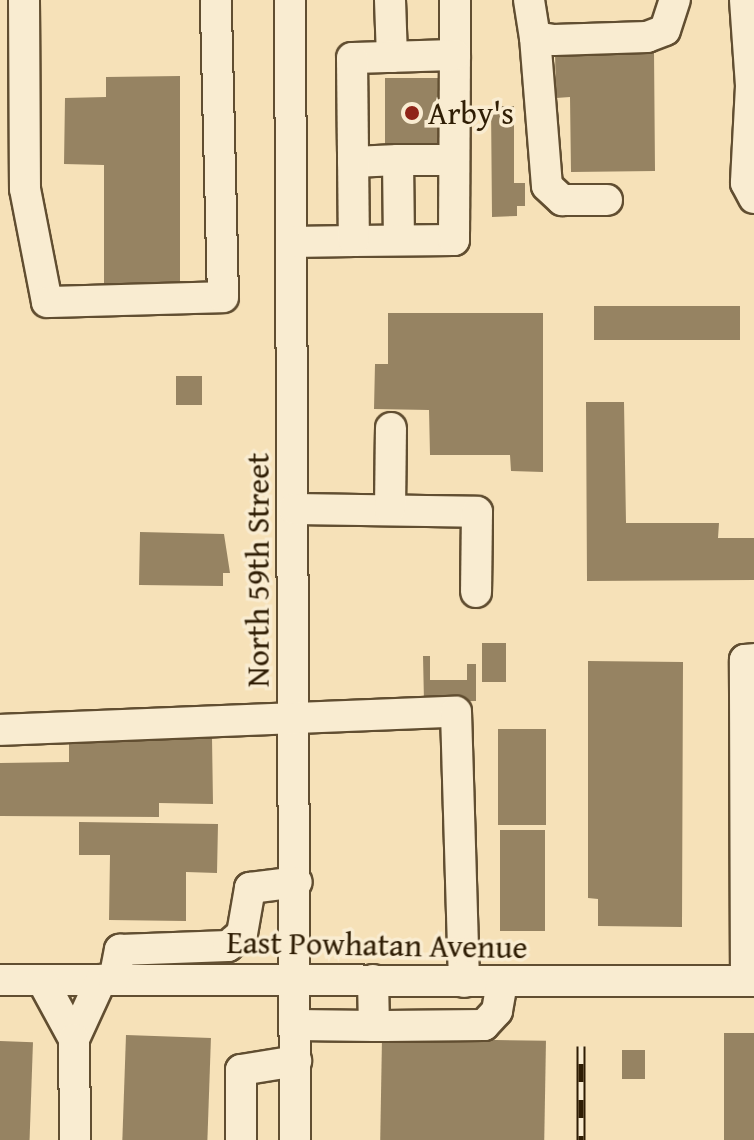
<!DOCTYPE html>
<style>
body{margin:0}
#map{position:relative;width:754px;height:1140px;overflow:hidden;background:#f6e1b8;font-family:"Gentium Book Plus",serif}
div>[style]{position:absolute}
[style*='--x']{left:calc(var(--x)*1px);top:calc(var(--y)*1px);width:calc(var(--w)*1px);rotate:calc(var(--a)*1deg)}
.building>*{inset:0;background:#968362;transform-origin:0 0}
.roads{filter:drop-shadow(2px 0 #614e31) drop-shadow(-2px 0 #614e31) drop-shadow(0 2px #614e31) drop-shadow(0 -2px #614e31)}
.minor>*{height:30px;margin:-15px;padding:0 15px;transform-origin:15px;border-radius:15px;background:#f9ecd1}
.rail>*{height:9px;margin-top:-4.5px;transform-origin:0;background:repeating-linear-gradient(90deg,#f9ecd1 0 18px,#2f1d04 0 36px);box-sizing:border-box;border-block:2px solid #2f1d04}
.dots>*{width:22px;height:22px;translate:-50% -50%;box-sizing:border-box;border:4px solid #f9ecd1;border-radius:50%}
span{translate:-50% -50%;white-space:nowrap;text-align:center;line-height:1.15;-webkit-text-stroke:7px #f9ecd1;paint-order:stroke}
.poi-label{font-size:32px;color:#2f1d04}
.left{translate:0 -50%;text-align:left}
.street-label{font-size:32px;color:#2f1d04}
</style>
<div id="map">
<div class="building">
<i style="clip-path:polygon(654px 51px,655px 171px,571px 172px,570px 97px,556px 98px,555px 52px)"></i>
<i style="clip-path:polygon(180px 76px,180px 288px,104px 288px,104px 165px,64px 164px,65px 98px,106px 97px,106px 77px)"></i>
<i style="left:438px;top:78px;width:69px;height:53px;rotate:90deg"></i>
<i style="clip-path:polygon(491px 106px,514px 106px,514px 183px,525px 183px,525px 206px,517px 206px,517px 216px,492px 217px)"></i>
<i style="left:594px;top:306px;width:146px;height:34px"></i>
<i style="clip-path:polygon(388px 313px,543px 313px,543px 472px,511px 471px,510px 455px,430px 455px,429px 410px,374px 409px,375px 364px,388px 364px)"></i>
<i style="left:176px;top:376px;width:26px;height:29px"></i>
<i style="clip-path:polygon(586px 402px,624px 402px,626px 523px,719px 523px,718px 538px,754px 538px,754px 580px,587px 581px)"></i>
<i style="clip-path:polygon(140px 532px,224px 534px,230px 573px,223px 573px,223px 586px,139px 585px)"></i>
<i style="left:482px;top:643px;width:24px;height:39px"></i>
<i style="clip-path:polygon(423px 656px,430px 656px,430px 680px,467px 680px,467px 664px,476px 664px,476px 701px,424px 702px)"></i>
<i style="clip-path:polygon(588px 661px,683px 662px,682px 927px,598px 926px,598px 899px,588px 898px)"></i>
<i style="left:498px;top:729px;width:48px;height:96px"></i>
<i style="clip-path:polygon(212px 737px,213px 804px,159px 803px,159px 817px,0 816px,0 763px,69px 762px,69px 741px)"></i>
<i style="clip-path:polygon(79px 822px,218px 824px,217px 873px,186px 872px,186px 921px,109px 920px,110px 855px,79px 855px)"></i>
<i style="left:500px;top:830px;width:45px;height:101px"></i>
<i style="left:724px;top:1033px;width:30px;height:107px"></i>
<i style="left:126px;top:1035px;width:85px;height:105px;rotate:2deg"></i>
<i style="left:382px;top:1038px;width:164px;height:102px;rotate:1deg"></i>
<i style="left:0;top:1041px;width:33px;height:99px;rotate:2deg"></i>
<i style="left:622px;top:1050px;width:23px;height:29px"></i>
</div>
<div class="roads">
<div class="minor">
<i style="--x:24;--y:0;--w:189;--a:89.7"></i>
<i style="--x:25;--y:189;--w:115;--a:79"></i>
<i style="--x:47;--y:302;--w:176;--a:-1.6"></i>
<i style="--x:223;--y:297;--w:297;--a:-91.4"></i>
<i style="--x:290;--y:0;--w:1140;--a:89.75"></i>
<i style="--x:390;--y:0;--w:57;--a:88"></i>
<i style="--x:455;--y:0;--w:55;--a:90"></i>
<i style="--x:529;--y:0;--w:37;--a:81"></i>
<i style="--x:535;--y:37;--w:19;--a:9"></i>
<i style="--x:554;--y:40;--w:93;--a:-1.8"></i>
<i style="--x:647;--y:37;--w:19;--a:-21"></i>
<i style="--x:665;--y:30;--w:32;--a:-72"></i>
<i style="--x:745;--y:0;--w:86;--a:86"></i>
<i style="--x:751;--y:86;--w:97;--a:93"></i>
<i style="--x:746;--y:183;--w:17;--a:62"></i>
<i style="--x:535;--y:37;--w:149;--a:85.4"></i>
<i style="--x:547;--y:186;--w:21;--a:43"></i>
<i style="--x:562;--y:200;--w:45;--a:0"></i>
<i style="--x:398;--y:160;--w:56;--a:0"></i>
<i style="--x:353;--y:162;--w:45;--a:-2.5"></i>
<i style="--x:398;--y:160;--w:80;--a:89.3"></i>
<i style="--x:291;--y:242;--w:63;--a:-0.9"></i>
<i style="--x:354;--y:241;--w:100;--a:-0.6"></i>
<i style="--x:454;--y:240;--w:185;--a:-89.7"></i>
<i style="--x:455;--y:55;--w:103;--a:178.3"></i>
<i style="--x:352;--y:58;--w:183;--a:89.4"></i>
<i style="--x:294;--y:509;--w:183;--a:0.9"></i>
<i style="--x:477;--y:512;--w:80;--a:90.7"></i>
<i style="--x:390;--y:509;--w:81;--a:-89.3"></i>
<i style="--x:0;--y:730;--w:456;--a:-2.3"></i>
<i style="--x:456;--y:712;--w:270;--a:88.3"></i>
<i style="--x:0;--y:980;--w:754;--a:0.08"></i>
<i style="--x:42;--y:980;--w:67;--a:61.5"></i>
<i style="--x:74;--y:1039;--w:65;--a:-65.4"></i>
<i style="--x:114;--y:980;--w:31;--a:-79"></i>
<i style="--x:120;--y:950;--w:108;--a:-2.1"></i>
<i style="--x:228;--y:946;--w:18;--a:-41"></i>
<i style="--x:242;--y:934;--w:47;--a:-80.1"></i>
<i style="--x:250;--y:888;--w:47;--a:-7.3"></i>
<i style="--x:373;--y:980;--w:46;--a:88.8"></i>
<i style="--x:374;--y:1026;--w:11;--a:0"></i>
<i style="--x:385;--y:1026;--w:99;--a:-0.6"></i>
<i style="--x:484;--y:1025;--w:19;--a:-47"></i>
<i style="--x:497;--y:1011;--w:29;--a:-80"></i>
<i style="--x:746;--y:981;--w:321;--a:-90.2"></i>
<i style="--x:745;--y:660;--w:9;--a:-6"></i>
<i style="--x:297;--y:1025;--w:77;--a:0.7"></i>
<i style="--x:74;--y:1039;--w:101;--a:89.4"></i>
<i style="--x:241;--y:1140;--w:70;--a:-90"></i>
<i style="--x:241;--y:1070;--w:56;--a:-9.3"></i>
</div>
</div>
<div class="rail">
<i style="--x:581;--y:1046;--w:94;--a:90"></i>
</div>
<div class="dots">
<i style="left:412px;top:113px;background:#8f2418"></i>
</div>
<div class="poi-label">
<span class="left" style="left:428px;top:113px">Arby's</span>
</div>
<div class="street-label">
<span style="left:258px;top:570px;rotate:-90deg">North 59th Street</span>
<span style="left:377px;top:945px;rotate:1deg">East Powhatan Avenue</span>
</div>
</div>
